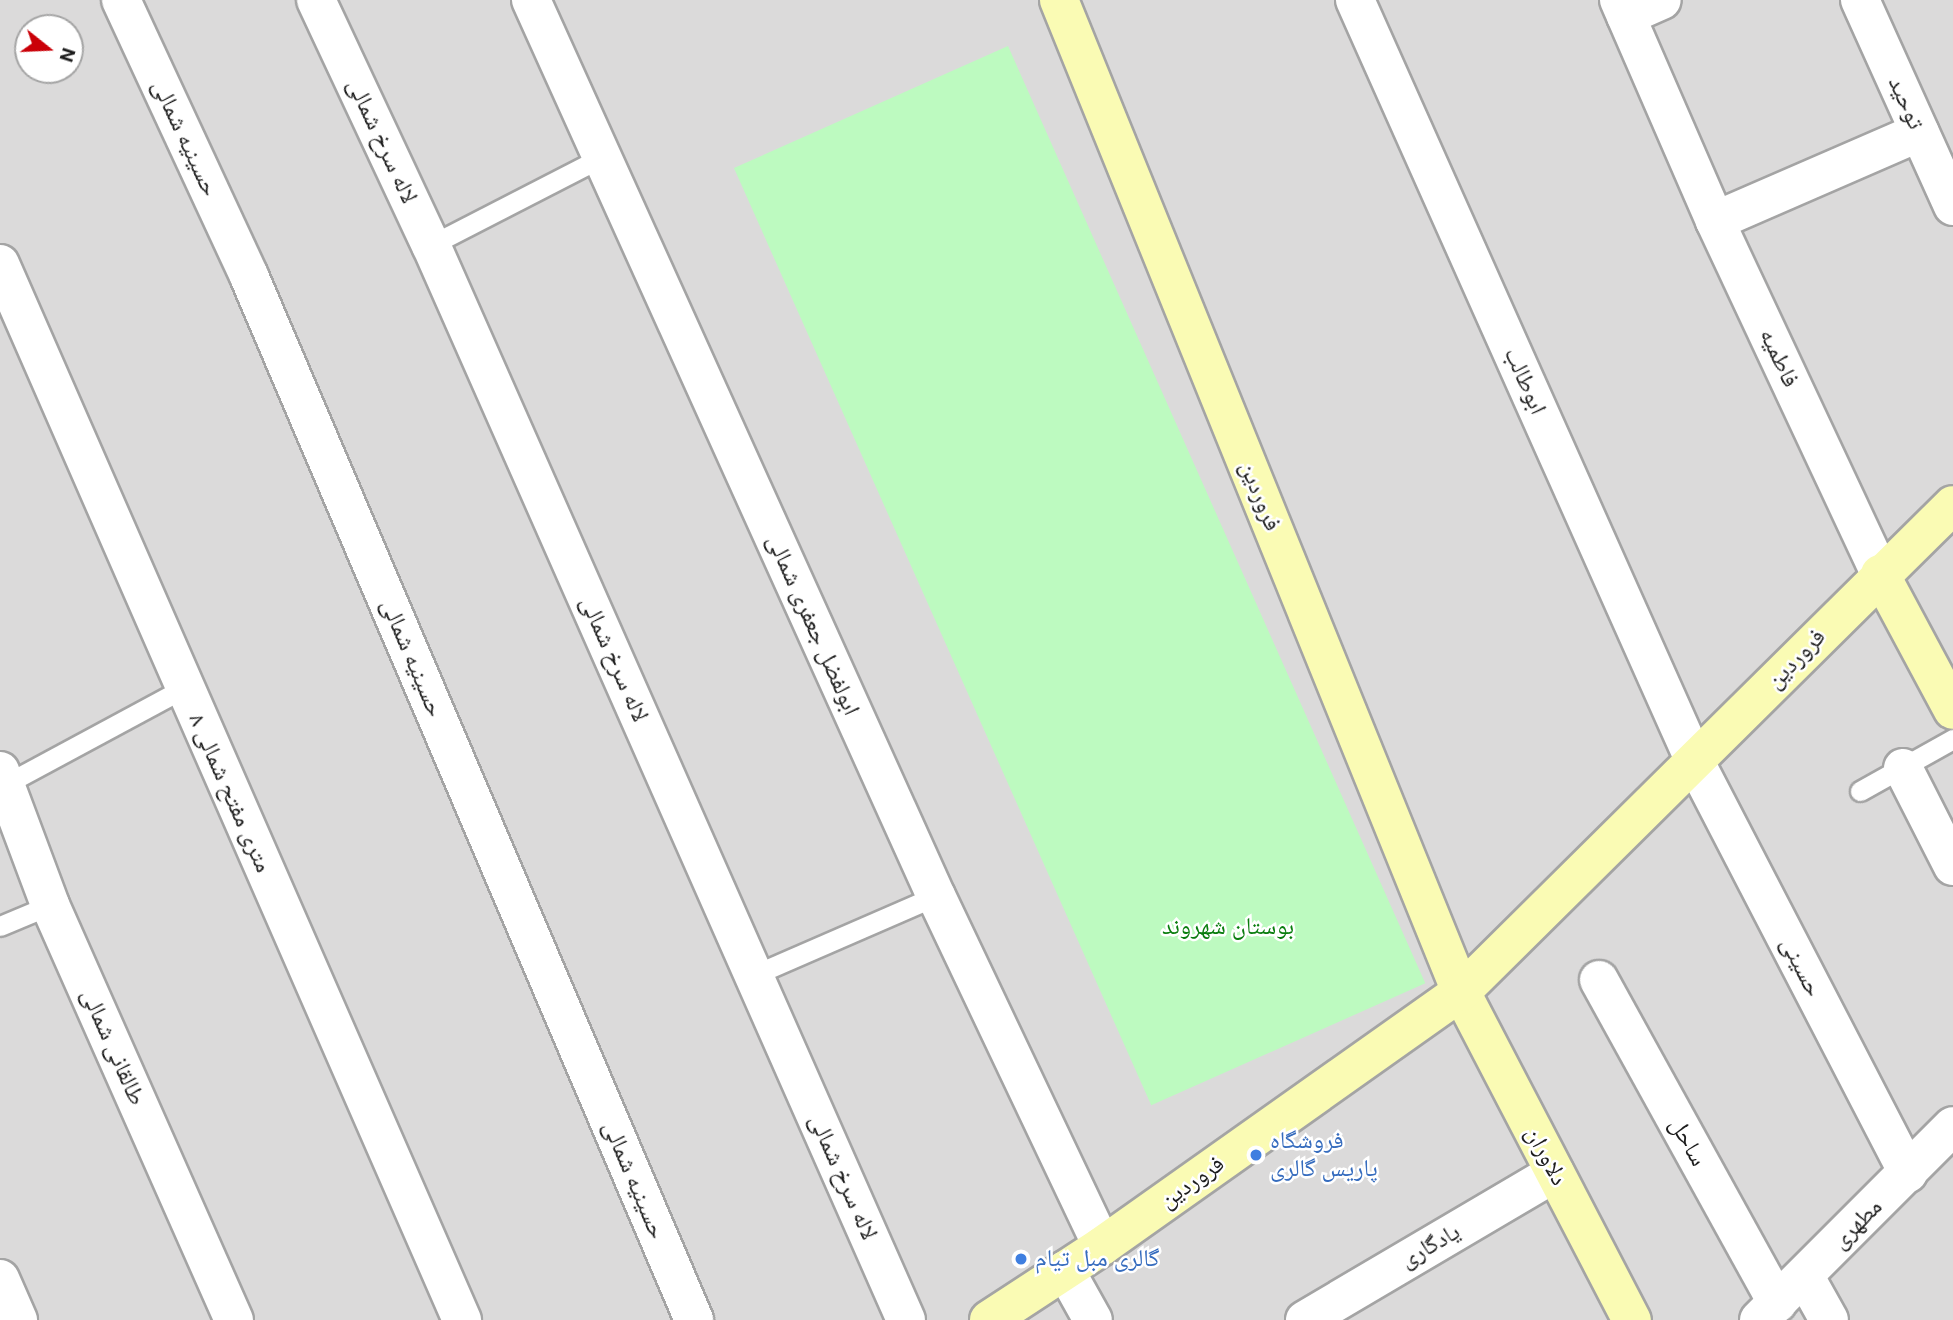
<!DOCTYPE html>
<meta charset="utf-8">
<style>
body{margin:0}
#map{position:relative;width:1953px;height:1320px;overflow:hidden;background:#eeeae2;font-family:Roboto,"Noto Naskh Arabic",sans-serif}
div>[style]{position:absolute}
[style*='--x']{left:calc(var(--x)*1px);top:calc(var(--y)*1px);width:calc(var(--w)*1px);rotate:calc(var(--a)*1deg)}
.residential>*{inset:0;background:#dbdada}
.park>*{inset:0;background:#bdfac0;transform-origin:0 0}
.roads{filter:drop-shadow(2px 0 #a4a4a4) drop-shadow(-2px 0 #a4a4a4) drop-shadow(0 2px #a4a4a4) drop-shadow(0 -2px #a4a4a4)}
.lane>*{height:19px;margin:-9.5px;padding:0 9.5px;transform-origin:9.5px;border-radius:9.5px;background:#fff}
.street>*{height:38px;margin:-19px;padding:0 19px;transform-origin:19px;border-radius:19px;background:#fff}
.secondary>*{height:38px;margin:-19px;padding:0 19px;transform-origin:19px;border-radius:19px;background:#fafbb4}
.dots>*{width:19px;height:19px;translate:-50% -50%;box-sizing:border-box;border:4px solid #fff;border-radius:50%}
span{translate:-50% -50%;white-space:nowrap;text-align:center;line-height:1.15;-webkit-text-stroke:5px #fff;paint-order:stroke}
.street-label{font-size:24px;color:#1d1d1d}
.park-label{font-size:24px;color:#097d0e}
.shop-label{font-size:24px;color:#366cbe}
.left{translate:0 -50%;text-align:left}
.north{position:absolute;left:14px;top:14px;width:70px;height:70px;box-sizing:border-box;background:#fff;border:2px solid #a5a5a5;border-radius:50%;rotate:108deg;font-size:19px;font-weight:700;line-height:28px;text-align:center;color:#1d1d1d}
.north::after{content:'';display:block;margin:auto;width:24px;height:32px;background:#ca0008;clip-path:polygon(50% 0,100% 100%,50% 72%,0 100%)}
</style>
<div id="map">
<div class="residential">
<i style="clip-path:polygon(evenodd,0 0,1953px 0,1953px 1320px,0 1320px,0 0,28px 28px,70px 28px,70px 70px,28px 70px,28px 28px)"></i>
</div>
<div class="park">
<i style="left:1008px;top:46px;width:1026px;height:300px;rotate:66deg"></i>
</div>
<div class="roads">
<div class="lane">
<i style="--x:431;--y:245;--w:192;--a:-27.2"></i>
<i style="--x:6;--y:784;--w:202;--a:-28.3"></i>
<i style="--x:1860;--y:791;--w:107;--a:-29.2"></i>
<i style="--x:0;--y:926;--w:54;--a:-22.8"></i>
<i style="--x:754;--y:975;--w:198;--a:-23.5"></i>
</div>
<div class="street">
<i style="--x:121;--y:0;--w:304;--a:65.1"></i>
<i style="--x:249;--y:276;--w:1135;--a:66.91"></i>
<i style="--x:316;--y:0;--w:271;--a:64.9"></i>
<i style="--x:431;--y:245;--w:1175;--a:66.16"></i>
<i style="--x:531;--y:0;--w:983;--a:65.68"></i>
<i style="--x:936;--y:896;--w:387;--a:64.6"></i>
<i style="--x:1355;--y:0;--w:834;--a:65.95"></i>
<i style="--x:1695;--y:762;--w:463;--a:62.6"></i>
<i style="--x:1619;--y:0;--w:241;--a:66.5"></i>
<i style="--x:1715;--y:221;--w:390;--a:64.9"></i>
<i style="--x:1860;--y:0;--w:226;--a:65.7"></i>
<i style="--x:1626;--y:16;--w:39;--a:-24"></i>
<i style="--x:1715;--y:221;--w:223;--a:-23.5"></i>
<i style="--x:0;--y:264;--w:1153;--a:66.37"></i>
<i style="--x:1903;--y:768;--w:110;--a:63"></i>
<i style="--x:0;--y:771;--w:143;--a:69.5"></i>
<i style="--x:50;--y:905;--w:454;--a:66.1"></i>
<i style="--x:1599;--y:980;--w:369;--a:61.1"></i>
<i style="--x:1065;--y:1270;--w:57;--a:60.8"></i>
<i style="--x:1805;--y:1277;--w:49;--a:60.8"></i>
<i style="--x:0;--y:1279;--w:45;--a:66.3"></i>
<i style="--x:1305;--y:1320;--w:290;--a:-30.5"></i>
<i style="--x:1759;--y:1320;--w:274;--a:-45"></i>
</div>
<div class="secondary">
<i style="--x:1059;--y:0;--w:1070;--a:67.94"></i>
<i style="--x:1461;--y:992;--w:370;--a:62.5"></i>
<i style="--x:1880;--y:574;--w:154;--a:61.8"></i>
<i style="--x:989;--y:1320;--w:135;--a:-33.2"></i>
<i style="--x:1102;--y:1246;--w:440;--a:-35.3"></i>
<i style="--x:1461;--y:992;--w:692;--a:-44.71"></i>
</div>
</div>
<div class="dots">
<i style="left:1256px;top:1155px;background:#3f7fe0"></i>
<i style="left:1021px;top:1259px;background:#3f7fe0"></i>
</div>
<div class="street-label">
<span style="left:1906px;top:103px;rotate:66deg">توحید</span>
<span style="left:185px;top:138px;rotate:65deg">حسینیه شمالی</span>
<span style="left:382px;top:141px;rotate:65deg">لاله سرخ شمالی</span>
<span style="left:1779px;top:358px;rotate:65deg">فاطمیه</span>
<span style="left:1525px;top:381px;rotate:66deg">ابوطالب</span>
<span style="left:1260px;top:496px;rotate:68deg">فروردین</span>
<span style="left:813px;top:625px;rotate:66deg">ابولفضل جعفری شمالی</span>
<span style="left:412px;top:658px;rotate:67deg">حسینیه شمالی</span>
<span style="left:614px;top:659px;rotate:66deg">لاله سرخ شمالی</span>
<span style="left:1796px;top:659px;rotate:-46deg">فروردین</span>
<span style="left:230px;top:793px;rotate:66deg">۸ متری مفتح شمالی</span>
<span style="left:1801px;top:967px;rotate:63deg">حسینی</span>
<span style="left:113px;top:1047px;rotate:66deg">طالقانی شمالی</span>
<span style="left:1688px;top:1142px;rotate:61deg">ساحل</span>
<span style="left:1546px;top:1156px;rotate:62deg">دلاوران</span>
<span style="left:843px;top:1177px;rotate:66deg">لاله سرخ شمالی</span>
<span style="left:634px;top:1180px;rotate:67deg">حسینیه شمالی</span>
<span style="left:1192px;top:1182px;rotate:-35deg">فروردین</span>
<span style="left:1857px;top:1224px;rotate:-45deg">مطهری</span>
<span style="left:1430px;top:1246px;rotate:-30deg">یادگاری</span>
</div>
<div class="park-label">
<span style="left:1228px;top:927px">بوستان شهروند</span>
</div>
<div class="shop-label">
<span class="left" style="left:1270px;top:1155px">فروشگاه<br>پاریس گالری</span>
<span class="left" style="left:1035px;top:1259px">گالری مبل تیام</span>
</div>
<div class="north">N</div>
</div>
